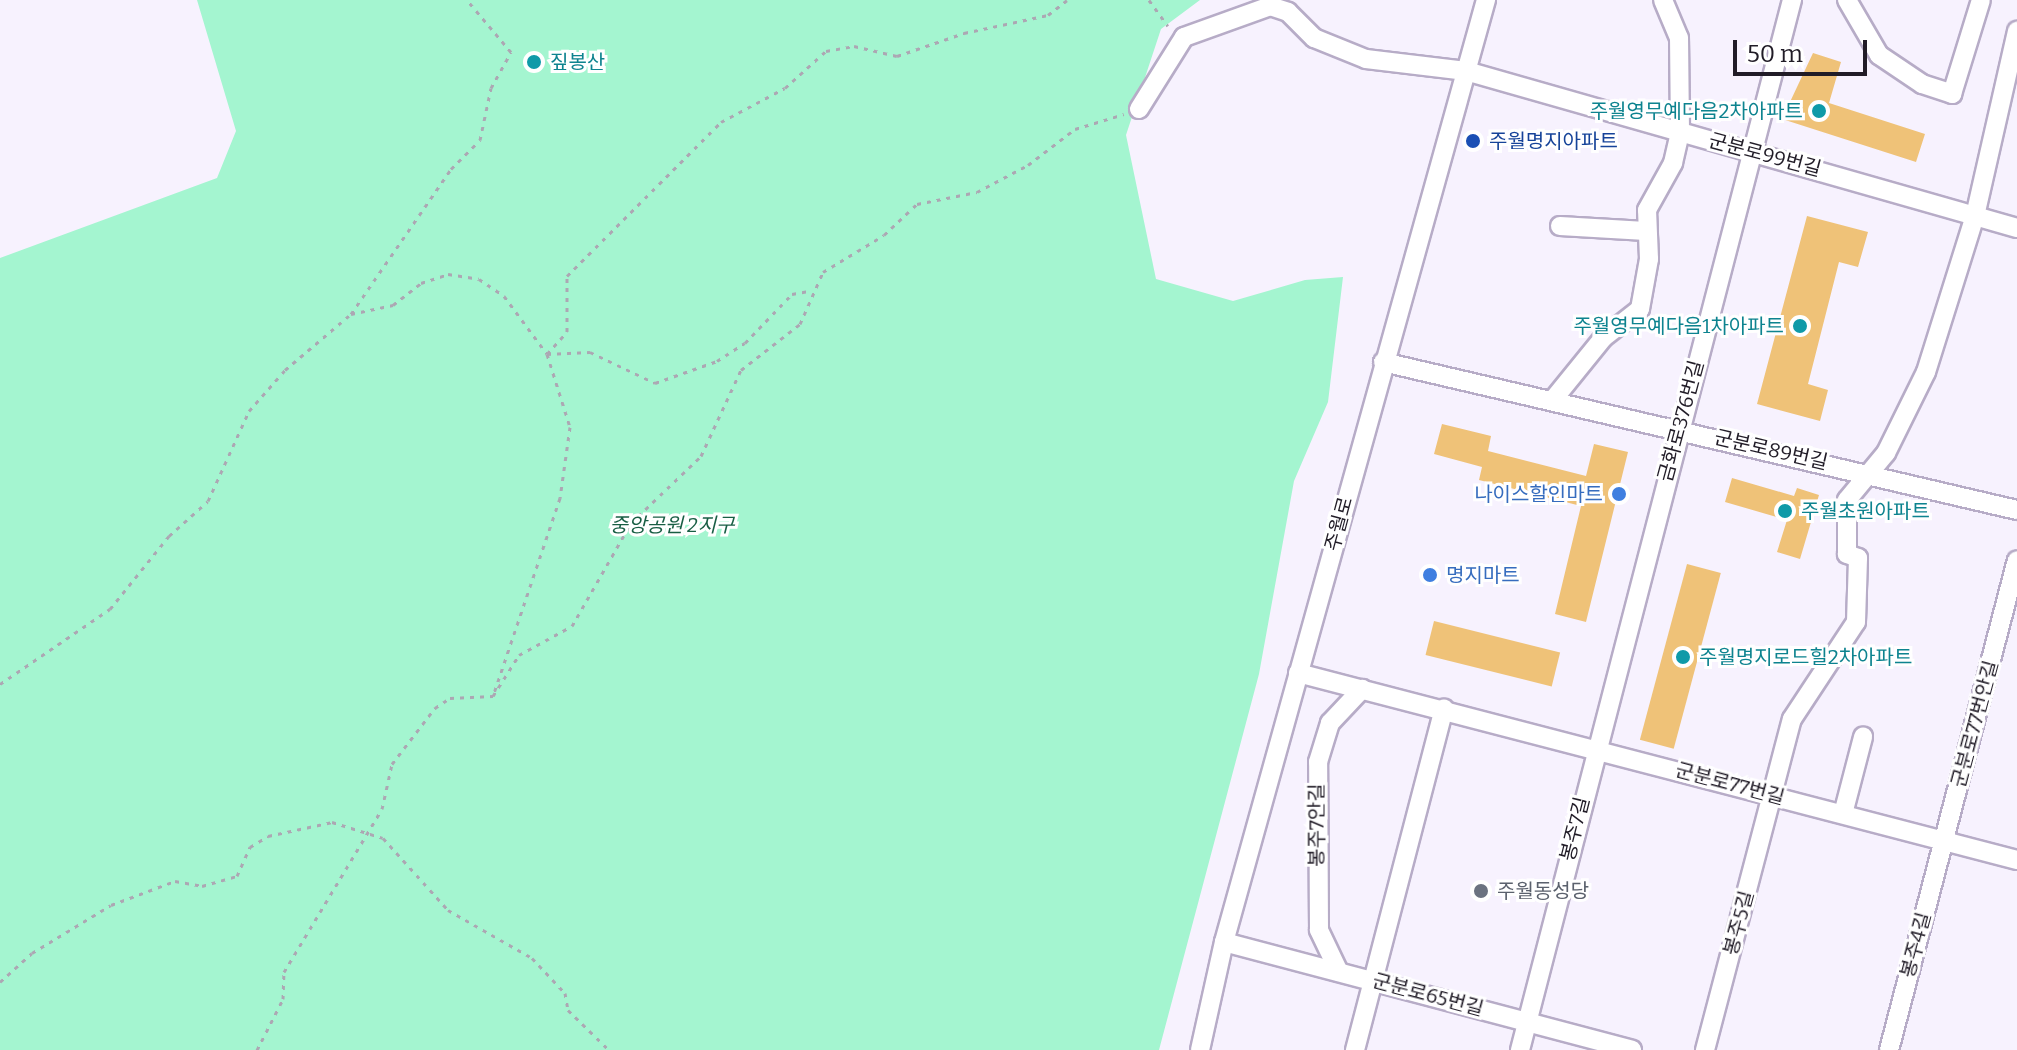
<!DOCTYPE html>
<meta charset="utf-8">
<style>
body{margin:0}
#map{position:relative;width:2017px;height:1050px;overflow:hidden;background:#f7f2fe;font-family:Bitter,"Noto Sans KR",serif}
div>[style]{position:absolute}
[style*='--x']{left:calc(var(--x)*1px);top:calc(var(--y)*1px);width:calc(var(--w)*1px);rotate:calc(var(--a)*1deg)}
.green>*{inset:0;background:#a4f5d0}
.building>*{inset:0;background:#efc278;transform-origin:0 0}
.path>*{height:3px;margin-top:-1.5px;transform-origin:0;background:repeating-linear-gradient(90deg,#aca7b3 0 4px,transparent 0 10px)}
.roads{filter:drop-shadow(2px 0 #b7acc7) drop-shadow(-2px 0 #b7acc7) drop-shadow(0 2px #b7acc7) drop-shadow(0 -2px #b7acc7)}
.minor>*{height:18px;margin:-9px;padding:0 9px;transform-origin:9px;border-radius:9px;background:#fff}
.dots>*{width:22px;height:22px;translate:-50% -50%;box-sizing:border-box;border:4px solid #fff;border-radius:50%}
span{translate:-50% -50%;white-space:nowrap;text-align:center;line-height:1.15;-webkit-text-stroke:6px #fff;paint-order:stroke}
.culture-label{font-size:20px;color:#0d838f}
.left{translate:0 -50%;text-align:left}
.right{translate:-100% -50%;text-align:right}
.transit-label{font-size:20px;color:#164399}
.street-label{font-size:20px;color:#211c27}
.shop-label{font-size:20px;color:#366cbe}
.park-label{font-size:20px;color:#185e44;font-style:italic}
.worship-label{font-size:20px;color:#5b616d}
.scale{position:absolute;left:1733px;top:40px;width:134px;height:36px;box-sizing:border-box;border:4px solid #211c27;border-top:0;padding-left:10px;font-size:24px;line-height:28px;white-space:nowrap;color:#211c27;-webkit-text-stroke:6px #fff;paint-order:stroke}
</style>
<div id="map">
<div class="green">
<i style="clip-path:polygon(197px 0,1200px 0,1161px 29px,1126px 135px,1156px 279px,1233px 301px,1305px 280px,1343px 277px,1328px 402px,1294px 481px,1259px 674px,1159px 1050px,0 1050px,0 258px,217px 178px,236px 131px)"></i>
</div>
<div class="building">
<i style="clip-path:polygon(1813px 53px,1841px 62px,1829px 103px,1925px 134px,1916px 162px,1782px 119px)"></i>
<i style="clip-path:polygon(1807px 216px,1868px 232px,1858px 267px,1839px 262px,1808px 384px,1828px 390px,1820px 421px,1757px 404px)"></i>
<i style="clip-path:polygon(1442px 424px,1491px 436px,1488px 451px,1586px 476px,1594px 444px,1628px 452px,1586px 622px,1555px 614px,1581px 506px,1479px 480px,1482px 467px,1434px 454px)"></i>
<i style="clip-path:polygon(1732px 478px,1794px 496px,1797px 488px,1819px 495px,1800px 559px,1777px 552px,1787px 520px,1725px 502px)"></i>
<i style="left:1687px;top:564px;width:35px;height:182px;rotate:15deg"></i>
<i style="left:1434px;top:621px;width:130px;height:35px;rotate:14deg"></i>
</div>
<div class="path">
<i style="--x:1149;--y:0;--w:32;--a:54"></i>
<i style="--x:351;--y:314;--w:43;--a:-12.1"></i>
<i style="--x:393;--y:305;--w:36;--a:-38"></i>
<i style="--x:421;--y:283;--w:28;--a:-18"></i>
<i style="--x:448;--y:274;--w:31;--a:9"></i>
<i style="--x:479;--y:279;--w:30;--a:34"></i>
<i style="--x:504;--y:296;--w:72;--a:53.4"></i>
<i style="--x:547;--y:354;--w:77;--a:72.5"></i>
<i style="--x:570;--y:427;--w:72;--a:98"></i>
<i style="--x:560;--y:498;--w:206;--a:108.7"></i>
<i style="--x:547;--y:354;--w:30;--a:-48"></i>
<i style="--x:567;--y:332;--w:56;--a:-90"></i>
<i style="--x:567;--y:276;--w:218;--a:-45"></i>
<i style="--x:721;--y:122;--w:72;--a:-28"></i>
<i style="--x:785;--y:88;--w:55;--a:-42.1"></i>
<i style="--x:826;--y:51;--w:28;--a:-10"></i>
<i style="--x:854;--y:46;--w:44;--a:13.1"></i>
<i style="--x:897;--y:56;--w:71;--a:-18.9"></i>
<i style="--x:964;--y:33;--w:86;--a:-12.1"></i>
<i style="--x:1048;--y:15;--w:24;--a:-38"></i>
<i style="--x:547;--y:354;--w:43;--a:-2.7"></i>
<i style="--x:590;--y:352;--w:72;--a:25.5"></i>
<i style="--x:655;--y:383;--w:66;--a:-19.5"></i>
<i style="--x:717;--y:361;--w:33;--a:-33"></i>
<i style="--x:745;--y:343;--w:68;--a:-46.2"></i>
<i style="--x:792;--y:294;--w:17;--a:-10"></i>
<i style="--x:0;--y:684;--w:133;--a:-34.3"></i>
<i style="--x:110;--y:609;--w:94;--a:-51.1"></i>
<i style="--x:169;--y:536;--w:52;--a:-41.9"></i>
<i style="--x:208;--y:501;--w:99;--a:-65.5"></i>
<i style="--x:249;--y:411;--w:55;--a:-48.7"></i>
<i style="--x:285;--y:370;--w:87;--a:-40.3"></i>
<i style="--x:351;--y:314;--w:176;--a:-55.4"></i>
<i style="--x:451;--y:169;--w:41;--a:-45"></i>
<i style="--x:480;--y:140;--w:53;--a:-78.1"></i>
<i style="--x:491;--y:88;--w:41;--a:-60.9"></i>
<i style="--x:511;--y:52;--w:68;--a:-130.2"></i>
<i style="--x:0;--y:982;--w:43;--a:-42.2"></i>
<i style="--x:32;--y:953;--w:92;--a:-31.3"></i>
<i style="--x:111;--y:905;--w:68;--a:-20.6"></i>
<i style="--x:175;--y:881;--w:27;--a:10"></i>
<i style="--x:202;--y:886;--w:36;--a:-16"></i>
<i style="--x:237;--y:876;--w:32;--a:-66"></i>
<i style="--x:250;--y:847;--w:21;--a:-31"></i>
<i style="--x:268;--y:836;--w:66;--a:-12.3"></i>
<i style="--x:332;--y:822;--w:53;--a:17.4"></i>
<i style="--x:383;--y:838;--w:97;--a:47.9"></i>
<i style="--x:448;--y:910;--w:97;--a:29.7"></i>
<i style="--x:532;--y:958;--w:48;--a:46.7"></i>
<i style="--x:565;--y:993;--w:17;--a:80"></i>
<i style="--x:568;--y:1010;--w:57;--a:44.3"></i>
<i style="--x:257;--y:1050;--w:57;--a:-63"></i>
<i style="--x:283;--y:999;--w:27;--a:-88"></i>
<i style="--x:284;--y:972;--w:190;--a:-59"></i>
<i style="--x:382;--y:809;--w:46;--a:-77.5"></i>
<i style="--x:392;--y:764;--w:71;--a:-52.5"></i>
<i style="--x:435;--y:708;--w:18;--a:-34"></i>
<i style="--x:450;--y:698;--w:43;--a:-2.7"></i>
<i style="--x:493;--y:696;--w:49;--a:-57.6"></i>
<i style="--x:519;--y:655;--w:60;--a:-28.7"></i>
<i style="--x:572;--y:626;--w:119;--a:-60.2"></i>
<i style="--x:631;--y:523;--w:97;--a:-43.7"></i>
<i style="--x:701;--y:456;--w:95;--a:-65.1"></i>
<i style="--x:741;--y:370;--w:75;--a:-37.9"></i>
<i style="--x:800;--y:324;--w:57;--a:-66.1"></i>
<i style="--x:823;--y:272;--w:71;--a:-31.2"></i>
<i style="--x:884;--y:235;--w:45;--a:-43.2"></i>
<i style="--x:917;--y:204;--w:61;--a:-11.3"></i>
<i style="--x:977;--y:192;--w:58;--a:-27.9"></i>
<i style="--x:1028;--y:165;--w:59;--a:-37.5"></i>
<i style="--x:1075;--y:129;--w:51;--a:-17"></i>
</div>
<div class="roads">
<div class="minor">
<i style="--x:1847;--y:0;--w:64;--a:59.8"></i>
<i style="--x:1879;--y:55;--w:52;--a:34"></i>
<i style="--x:1922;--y:84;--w:32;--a:18"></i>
<i style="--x:1952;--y:94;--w:98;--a:-72.9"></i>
<i style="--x:1139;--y:109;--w:85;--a:-58"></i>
<i style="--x:1184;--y:37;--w:91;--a:-19.8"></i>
<i style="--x:1270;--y:6;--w:19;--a:18"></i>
<i style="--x:1288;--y:12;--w:37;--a:45"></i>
<i style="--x:1314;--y:38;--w:56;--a:22"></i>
<i style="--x:1366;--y:59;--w:101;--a:6.8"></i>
<i style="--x:1466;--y:71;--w:573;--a:15.9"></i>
<i style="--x:1560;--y:226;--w:86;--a:3.3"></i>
<i style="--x:1383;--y:362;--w:651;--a:13.14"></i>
<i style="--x:1552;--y:401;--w:81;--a:-51"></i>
<i style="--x:1603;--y:338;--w:47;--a:-38.1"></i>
<i style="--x:1640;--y:309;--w:51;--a:-79.8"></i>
<i style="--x:1649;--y:259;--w:49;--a:-92.3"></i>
<i style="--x:1647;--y:210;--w:54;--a:-61"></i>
<i style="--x:1673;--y:163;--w:32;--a:-77"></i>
<i style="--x:1680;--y:132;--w:94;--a:-90.6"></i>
<i style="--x:1679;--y:38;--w:41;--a:-112.8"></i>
<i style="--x:1298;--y:673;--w:743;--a:14.58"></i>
<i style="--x:1843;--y:814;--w:80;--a:-75.4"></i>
<i style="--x:1224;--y:942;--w:422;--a:14.8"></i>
<i style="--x:1339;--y:972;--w:47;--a:-115.5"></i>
<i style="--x:1319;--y:930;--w:168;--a:-90.3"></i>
<i style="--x:1318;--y:762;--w:41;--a:-72.9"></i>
<i style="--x:1330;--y:723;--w:47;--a:-46.7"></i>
<i style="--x:1200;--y:1050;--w:111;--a:-77.5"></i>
<i style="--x:1224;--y:942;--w:978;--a:-74.46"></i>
<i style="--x:1355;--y:1050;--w:353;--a:-75.4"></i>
<i style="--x:1520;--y:1050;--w:1085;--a:-75.48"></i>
<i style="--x:1705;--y:1050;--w:342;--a:-75.3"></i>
<i style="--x:1792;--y:719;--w:116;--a:-56.6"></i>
<i style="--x:1856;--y:622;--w:64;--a:-88.2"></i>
<i style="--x:1858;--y:558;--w:12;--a:-160"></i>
<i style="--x:1847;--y:554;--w:54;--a:-90"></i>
<i style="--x:1847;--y:500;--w:61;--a:-50.3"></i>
<i style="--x:1886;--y:453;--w:90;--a:-63.7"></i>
<i style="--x:1926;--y:372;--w:164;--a:-72.6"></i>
<i style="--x:1975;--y:216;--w:190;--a:-77.2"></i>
<i style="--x:1889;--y:1050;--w:506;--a:-75.36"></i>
</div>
</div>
<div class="dots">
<i style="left:534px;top:62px;background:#0f9aa8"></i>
<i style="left:1819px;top:111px;background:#0f9aa8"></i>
<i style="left:1473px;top:141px;background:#1a4fb4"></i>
<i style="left:1800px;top:326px;background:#0f9aa8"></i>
<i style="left:1619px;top:494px;background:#3f7fe0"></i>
<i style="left:1785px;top:511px;background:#0f9aa8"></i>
<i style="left:1430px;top:575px;background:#3f7fe0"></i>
<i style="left:1683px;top:657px;background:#0f9aa8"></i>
<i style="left:1481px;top:891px;background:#6b7280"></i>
</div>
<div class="culture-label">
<span class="left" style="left:550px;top:62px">짚봉산</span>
<span class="right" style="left:1803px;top:111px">주월영무예다음2차아파트</span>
<span class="right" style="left:1784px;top:326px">주월영무예다음1차아파트</span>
<span class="left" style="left:1801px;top:511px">주월초원아파트</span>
<span class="left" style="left:1699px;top:657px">주월명지로드힐2차아파트</span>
</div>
<div class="transit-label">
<span class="left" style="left:1489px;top:141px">주월명지아파트</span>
</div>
<div class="street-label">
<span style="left:1765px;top:155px;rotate:15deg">군분로99번길</span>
<span style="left:1681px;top:421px;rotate:-75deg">금화로376번길</span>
<span style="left:1771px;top:450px;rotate:13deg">군분로89번길</span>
<span style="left:1339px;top:524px;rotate:-75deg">주월로</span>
<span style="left:1975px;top:724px;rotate:-75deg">군분로77번안길</span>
<span style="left:1730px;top:784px;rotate:15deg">군분로77번길</span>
<span style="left:1317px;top:825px;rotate:-90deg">봉주7안길</span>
<span style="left:1575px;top:829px;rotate:-76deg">봉주7길</span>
<span style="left:1739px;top:923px;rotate:-75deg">봉주5길</span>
<span style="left:1916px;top:945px;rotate:-75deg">봉주4길</span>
<span style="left:1428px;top:995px;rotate:15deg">군분로65번길</span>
</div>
<div class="shop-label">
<span class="right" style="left:1603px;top:494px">나이스할인마트</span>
<span class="left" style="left:1446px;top:575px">명지마트</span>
</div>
<div class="park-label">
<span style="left:672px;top:525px">중앙공원 2지구</span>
</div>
<div class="worship-label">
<span class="left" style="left:1497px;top:891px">주월동성당</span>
</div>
<div class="scale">50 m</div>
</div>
